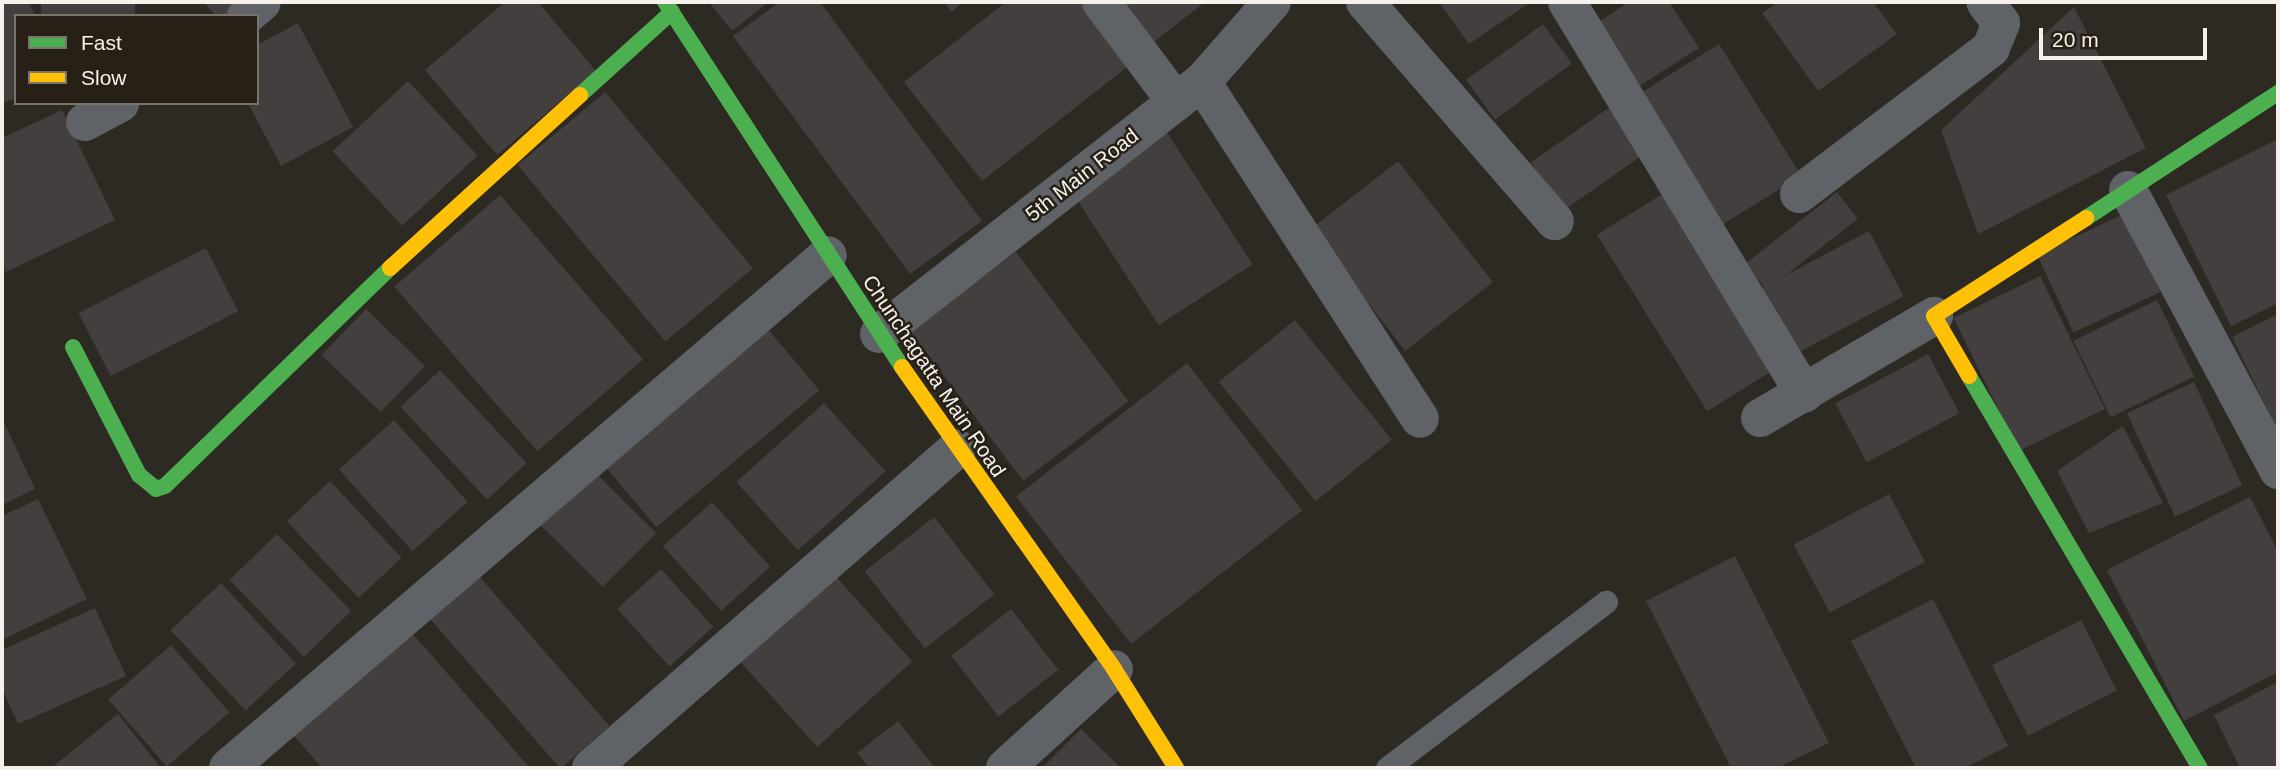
<!DOCTYPE html>
<style>
body{margin:0}
#map{position:relative;width:2280px;height:770px;overflow:hidden;background:#2d2923;font-family:Arial,sans-serif}
div>[style]{position:absolute}
[style*='--x']{left:calc(var(--x)*1px);top:calc(var(--y)*1px);width:calc(var(--w)*1px);rotate:calc(var(--a)*1deg)}
.building>*{inset:0;background:#433f3e;transform-origin:0 0}
.lane>*{height:23px;margin:-11.5px;padding:0 11.5px;transform-origin:11.5px;border-radius:11.5px;background:#5f6267}
.street>*{height:38px;margin:-19px;padding:0 19px;transform-origin:19px;border-radius:19px;background:#5f6267}
.fast>*{height:16px;margin:-8px;padding:0 8px;transform-origin:8px;border-radius:8px;background:#4caf50}
.slow>*{height:16px;margin:-8px;padding:0 8px;transform-origin:8px;border-radius:8px;background:#ffc107}
span{translate:-50% -50%;white-space:nowrap;text-align:center;line-height:1.15;-webkit-text-stroke:5px #272016;paint-order:stroke}
.street-label{font-size:21px;color:#f6f1eb}
.frame{position:absolute;inset:0;border:4px solid #f6f1eb;pointer-events:none}
.legend{position:absolute;left:14px;top:14px;width:245px;height:91px;box-sizing:border-box;background:#272016;border:2px solid #7a746b;margin:0;padding:9px 12px;list-style:none;font-size:21px;color:#f6f1eb}
.legend li{display:flex;align-items:center;gap:14px;height:35px}
.legend b{width:35px;border:2px solid #7a746b}
.scale{position:absolute;left:2039px;top:28px;width:168px;height:32px;box-sizing:border-box;border:4px solid #f6f1eb;border-top:0;padding-left:9px;font-size:21px;line-height:24px;white-space:nowrap;color:#f6f1eb;-webkit-text-stroke:5px #272016;paint-order:stroke}
</style>
<div id="map">
<div class="building">
<i style="clip-path:polygon(2px 2px,29px 2px,35px 16px,16px 16px,16px 98px,2px 103px)"></i>
<i style="left:41px;top:2px;width:94px;height:15px"></i>
<i style="clip-path:polygon(204px 2px,244px 2px,227px 16px,216px 16px)"></i>
<i style="clip-path:polygon(505px 2px,538px 2px,596px 71px,497px 155px,425px 70px)"></i>
<i style="clip-path:polygon(709px 2px,768px 2px,732px 31px)"></i>
<i style="clip-path:polygon(780px 2px,820px 2px,982px 221px,910px 274px,733px 36px)"></i>
<i style="clip-path:polygon(944px 2px,964px 2px,951px 12px)"></i>
<i style="clip-path:polygon(1006px 2px,1082px 2px,1131px 64px,982px 181px,904px 82px)"></i>
<i style="clip-path:polygon(1110px 2px,1205px 2px,1146px 48px)"></i>
<i style="clip-path:polygon(1439px 2px,1527px 2px,1528px 4px,1469px 44px)"></i>
<i style="clip-path:polygon(1629px 2px,1669px 2px,1699px 48px,1633px 90px,1592px 26px)"></i>
<i style="clip-path:polygon(1778px 2px,1873px 2px,1897px 34px,1818px 91px,1762px 13px)"></i>
<i style="clip-path:polygon(2074px 7px,2146px 148px,1978px 234px,1941px 130px)"></i>
<i style="clip-path:polygon(298px 23px,353px 127px,281px 166px,248px 103px,257px 103px,257px 45px)"></i>
<i style="left:1543px;top:24px;width:49px;height:95px;rotate:54deg"></i>
<i style="left:1719px;top:44px;width:155px;height:97px;rotate:58deg"></i>
<i style="left:408px;top:81px;width:102px;height:103px;rotate:47deg"></i>
<i style="left:605px;top:92px;width:230px;height:114px;rotate:50deg"></i>
<i style="left:1610px;top:107px;width:58px;height:97px;rotate:55deg"></i>
<i style="clip-path:polygon(62px 110px,115px 220px,6px 272px,2px 263px,2px 138px)"></i>
<i style="left:1166px;top:131px;width:159px;height:112px;rotate:57deg"></i>
<i style="clip-path:polygon(2278px 139px,2278px 303px,2231px 326px,2166px 195px)"></i>
<i style="left:1398px;top:161px;width:154px;height:111px;rotate:52deg"></i>
<i style="left:1837px;top:192px;width:34px;height:116px;rotate:52deg"></i>
<i style="left:1664px;top:193px;width:208px;height:79px;rotate:58deg"></i>
<i style="left:500px;top:195px;width:218px;height:140px;rotate:49deg"></i>
<i style="left:2124px;top:214px;width:86px;height:96px;rotate:65deg"></i>
<i style="left:1869px;top:231px;width:74px;height:128px;rotate:62deg"></i>
<i style="left:206px;top:248px;width:71px;height:143px;rotate:63deg"></i>
<i style="left:1016px;top:252px;width:187px;height:132px;rotate:53deg"></i>
<i style="left:2040px;top:276px;width:148px;height:96px;rotate:64deg"></i>
<i style="left:2157px;top:300px;width:85px;height:93px;rotate:64deg"></i>
<i style="left:366px;top:309px;width:82px;height:64px;rotate:44deg"></i>
<i style="clip-path:polygon(2278px 314px,2278px 431px,2232px 337px)"></i>
<i style="left:1295px;top:320px;width:154px;height:98px;rotate:51deg"></i>
<i style="left:768px;top:329px;width:80px;height:213px;rotate:50deg"></i>
<i style="left:1928px;top:354px;width:67px;height:105px;rotate:62deg"></i>
<i style="left:1187px;top:363px;width:187px;height:217px;rotate:52deg"></i>
<i style="left:440px;top:370px;width:127px;height:54px;rotate:47deg"></i>
<i style="left:2194px;top:382px;width:114px;height:74px;rotate:65deg"></i>
<i style="left:824px;top:403px;width:92px;height:118px;rotate:48deg"></i>
<i style="clip-path:polygon(2px 418px,35px 489px,2px 505px)"></i>
<i style="left:394px;top:420px;width:110px;height:74px;rotate:48deg"></i>
<i style="clip-path:polygon(2123px 426px,2163px 503px,2089px 533px,2057px 471px)"></i>
<i style="left:592px;top:469px;width:91px;height:76px;rotate:45deg"></i>
<i style="left:330px;top:481px;width:105px;height:59px;rotate:47deg"></i>
<i style="left:1889px;top:494px;width:77px;height:108px;rotate:62deg"></i>
<i style="clip-path:polygon(2250px 497px,2278px 552px,2278px 672px,2184px 721px,2107px 570px)"></i>
<i style="clip-path:polygon(38px 499px,87px 599px,2px 640px,2px 516px)"></i>
<i style="left:712px;top:502px;width:87px;height:66px;rotate:48deg"></i>
<i style="left:934px;top:517px;width:98px;height:88px;rotate:52deg"></i>
<i style="left:277px;top:534px;width:107px;height:66px;rotate:46deg"></i>
<i style="clip-path:polygon(1735px 556px,1829px 743px,1777px 768px,1731px 768px,1646px 601px)"></i>
<i style="left:661px;top:569px;width:78px;height:59px;rotate:48deg"></i>
<i style="left:830px;top:570px;width:123px;height:128px;rotate:48deg"></i>
<i style="left:479px;top:576px;width:199px;height:65px;rotate:49deg"></i>
<i style="left:221px;top:583px;width:110px;height:69px;rotate:47deg"></i>
<i style="clip-path:polygon(1933px 599px,2008px 746px,1965px 768px,1916px 768px,1851px 641px)"></i>
<i style="clip-path:polygon(95px 608px,126px 676px,18px 724px,2px 688px,2px 650px)"></i>
<i style="left:1011px;top:609px;width:77px;height:76px;rotate:52deg"></i>
<i style="left:2081px;top:620px;width:79px;height:100px;rotate:63deg"></i>
<i style="clip-path:polygon(412px 633px,530px 768px,322px 768px,294px 736px)"></i>
<i style="left:171px;top:645px;width:89px;height:83px;rotate:49deg"></i>
<i style="clip-path:polygon(2278px 682px,2278px 768px,2240px 768px,2214px 715px)"></i>
<i style="clip-path:polygon(118px 714px,161px 768px,51px 768px)"></i>
<i style="clip-path:polygon(898px 721px,935px 768px,869px 768px,857px 753px)"></i>
<i style="clip-path:polygon(1081px 729px,1121px 768px,1042px 768px)"></i>
</div>
<div class="lane">
<i style="--x:1387;--y:768;--w:275;--a:-37.2"></i>
</div>
<div class="street">
<i style="--x:1101;--y:2;--w:125;--a:53.1"></i>
<i style="--x:1365;--y:2;--w:290;--a:49.1"></i>
<i style="--x:1567;--y:2;--w:458;--a:58.8"></i>
<i style="--x:246;--y:16;--w:21;--a:-41"></i>
<i style="--x:1202;--y:82;--w:401;--a:57.1"></i>
<i style="--x:85;--y:122;--w:40;--a:-28"></i>
<i style="--x:2128;--y:190;--w:318;--a:61.8"></i>
<i style="--x:1799;--y:194;--w:241;--a:-37.2"></i>
<i style="--x:1991;--y:48;--w:27;--a:-68"></i>
<i style="--x:2001;--y:23;--w:26;--a:-127"></i>
<i style="--x:879;--y:334;--w:410;--a:-38"></i>
<i style="--x:1202;--y:82;--w:106;--a:-48.8"></i>
<i style="--x:1760;--y:418;--w:202;--a:-30.4"></i>
<i style="--x:228;--y:768;--w:789;--a:-40.53"></i>
<i style="--x:591;--y:768;--w:486;--a:-41.1"></i>
<i style="--x:1005;--y:768;--w:147;--a:-42.2"></i>
</div>
<div class="fast">
<i style="--x:665;--y:2;--w:435;--a:57"></i>
<i style="--x:580;--y:95;--w:124;--a:-42.1"></i>
<i style="--x:2086;--y:218;--w:229;--a:-33.1"></i>
<i style="--x:73;--y:347;--w:144;--a:62.7"></i>
<i style="--x:139;--y:475;--w:22;--a:39"></i>
<i style="--x:156;--y:489;--w:9;--a:-18"></i>
<i style="--x:165;--y:486;--w:313;--a:-44.1"></i>
<i style="--x:1969;--y:376;--w:455;--a:59.5"></i>
</div>
<div class="slow">
<i style="--x:390;--y:268;--w:257;--a:-42.3"></i>
<i style="--x:902;--y:367;--w:369;--a:54.9"></i>
<i style="--x:1114;--y:669;--w:117;--a:57.9"></i>
<i style="--x:1969;--y:376;--w:69;--a:-120.3"></i>
<i style="--x:1934;--y:316;--w:181;--a:-32.8"></i>
</div>
<div class="street-label">
<span style="left:1082px;top:175px;rotate:-38deg">5th Main Road</span>
<span style="left:934px;top:376px;rotate:56deg">Chunchagatta Main Road</span>
</div>
<div class="frame"></div>
<ul class="legend">
<li><b style="height:9px;background:#4caf50"></b>Fast</li>
<li><b style="height:9px;background:#ffc107"></b>Slow</li>
</ul>
<div class="scale">20 m</div>
</div>
